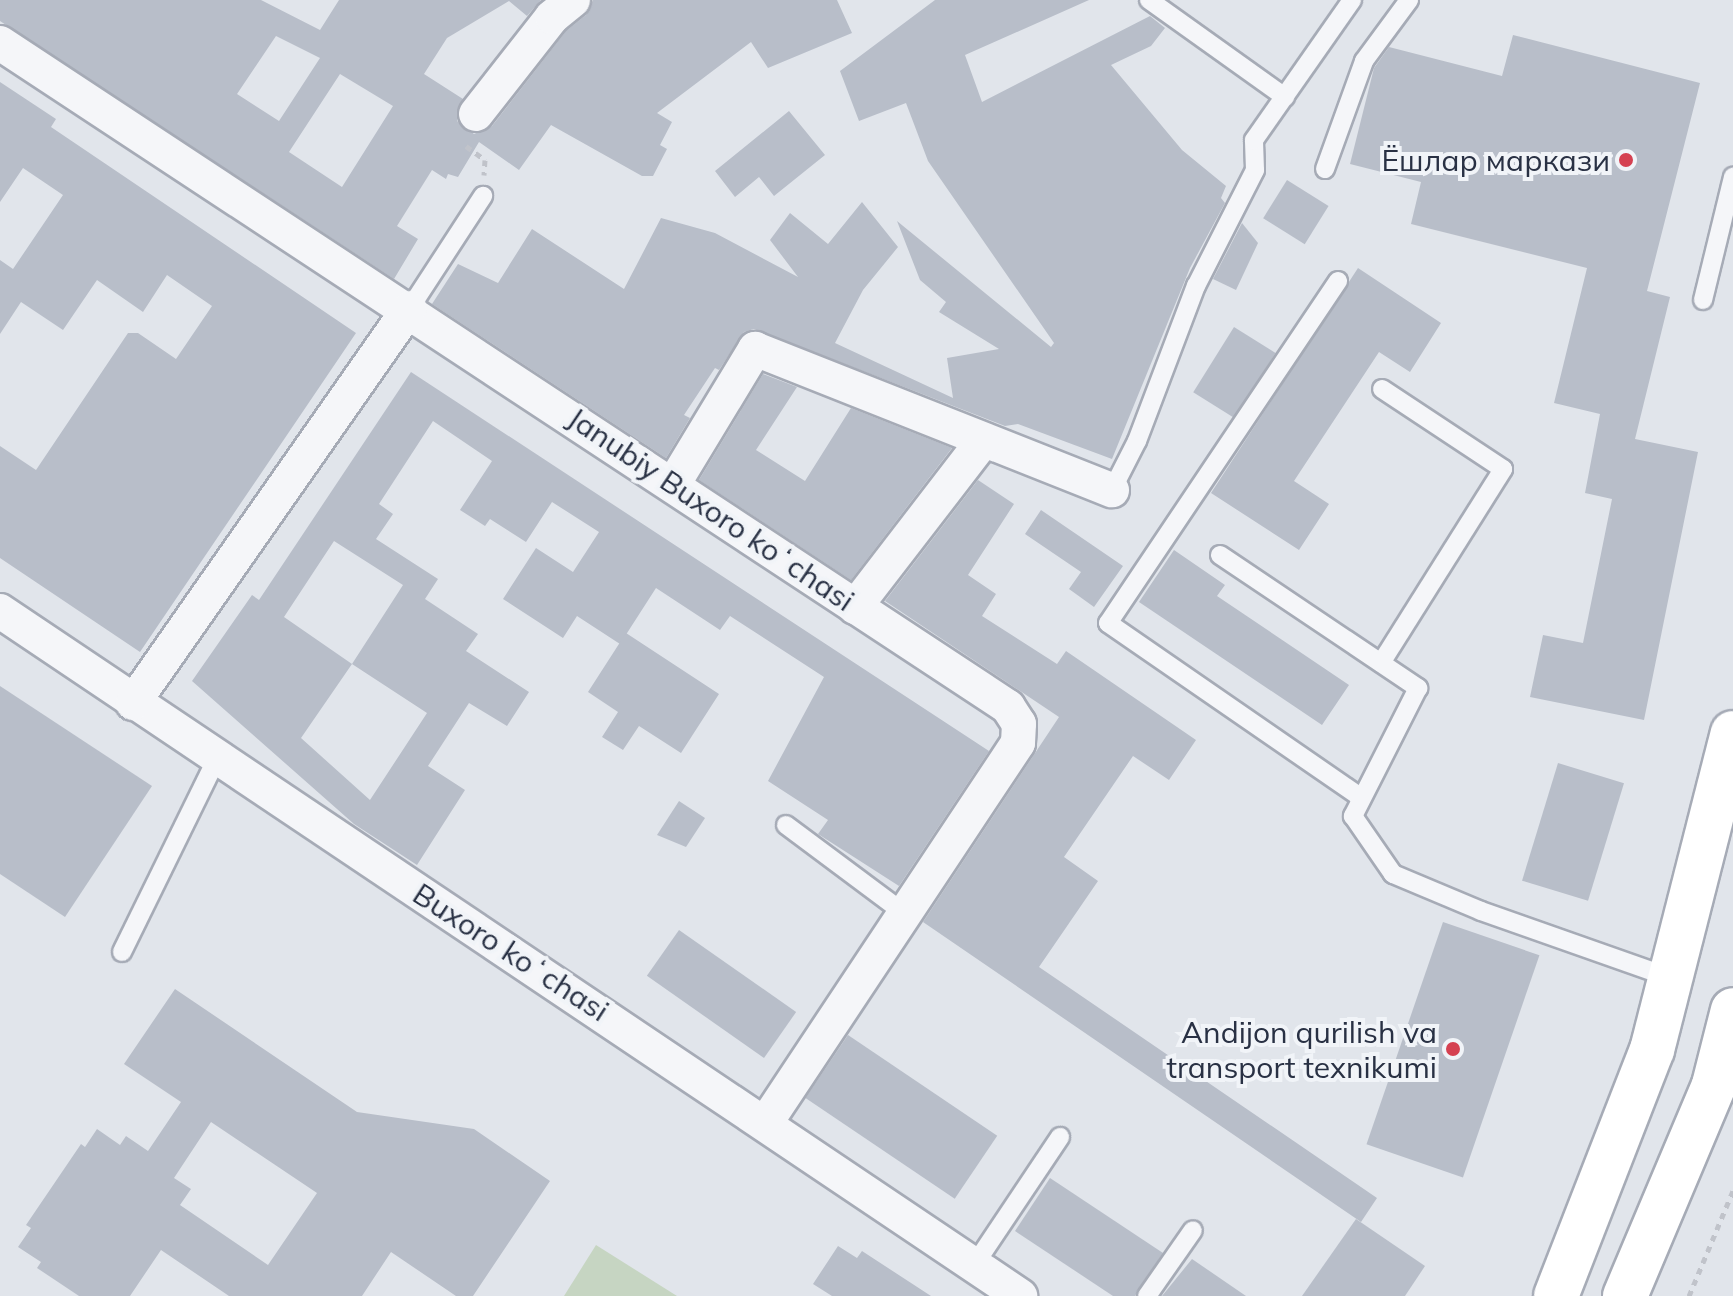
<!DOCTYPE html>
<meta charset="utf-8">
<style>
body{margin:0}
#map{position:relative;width:1733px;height:1296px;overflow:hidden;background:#e1e5eb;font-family:Mulish,sans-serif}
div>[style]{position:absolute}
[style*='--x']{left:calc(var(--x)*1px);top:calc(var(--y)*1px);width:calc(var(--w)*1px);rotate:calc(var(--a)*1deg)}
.green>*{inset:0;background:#c6d5c2}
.building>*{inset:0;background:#b8bec9;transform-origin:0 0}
.path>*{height:5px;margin-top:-2.5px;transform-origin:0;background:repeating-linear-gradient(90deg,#c0c3ca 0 6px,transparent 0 12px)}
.roads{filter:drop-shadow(2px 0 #a6abb6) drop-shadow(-2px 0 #a6abb6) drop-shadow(0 2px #a6abb6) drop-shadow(0 -2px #a6abb6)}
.service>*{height:18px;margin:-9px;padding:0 9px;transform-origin:9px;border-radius:9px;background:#f5f6f9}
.minor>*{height:34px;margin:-17px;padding:0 17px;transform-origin:17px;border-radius:17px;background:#f5f6f9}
.primary>*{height:44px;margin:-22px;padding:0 22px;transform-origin:22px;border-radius:22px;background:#fff}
.dots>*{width:22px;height:22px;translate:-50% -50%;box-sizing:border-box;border:4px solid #f1f4f8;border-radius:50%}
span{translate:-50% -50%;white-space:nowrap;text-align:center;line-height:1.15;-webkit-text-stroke:8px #f1f4f8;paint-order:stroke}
.poi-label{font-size:30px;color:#293144}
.right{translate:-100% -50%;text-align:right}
.street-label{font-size:30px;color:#293144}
</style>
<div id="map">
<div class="green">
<i style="clip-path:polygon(596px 1245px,677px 1296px,564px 1296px)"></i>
</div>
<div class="building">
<i style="clip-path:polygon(evenodd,0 0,261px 0,320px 30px,339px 0,541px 0,527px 16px,509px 1px,447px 38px,424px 74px,463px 99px,457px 121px,474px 134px,492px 126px,566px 31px,586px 15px,593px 0,837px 0,852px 33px,768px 68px,751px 42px,657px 113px,672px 122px,660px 145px,667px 149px,653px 176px,642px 176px,551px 125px,519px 170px,479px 142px,458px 177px,448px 174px,446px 179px,432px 170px,397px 226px,418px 239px,394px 279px,0 21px,0 0,276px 36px,320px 58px,279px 121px,237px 94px,276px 36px,0 0,340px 74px,393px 106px,342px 187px,289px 152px,340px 74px)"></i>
<i style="clip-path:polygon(935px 0,1089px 0,965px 55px,982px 102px,1150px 16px,1165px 28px,1151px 46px,1111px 65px,1182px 150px,1226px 186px,1221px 198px,1225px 203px,1190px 268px,1112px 459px,1018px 424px,1005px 426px,754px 329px,744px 332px,719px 370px,715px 368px,684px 415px,690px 418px,666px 458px,432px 304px,458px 264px,498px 283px,532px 229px,624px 289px,661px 218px,715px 233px,798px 277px,770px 240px,790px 213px,828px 244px,862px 202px,898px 247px,863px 290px,835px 343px,953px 398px,947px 358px,999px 349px,939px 312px,946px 302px,920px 280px,897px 221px,1051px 347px,1054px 343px,928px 161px,906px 103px,859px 121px,840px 71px)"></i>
<i style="clip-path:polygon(1513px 35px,1700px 83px,1647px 291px,1670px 297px,1635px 439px,1698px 452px,1644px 720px,1530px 697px,1543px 635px,1583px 643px,1612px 499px,1585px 493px,1600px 414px,1554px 403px,1587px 268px,1411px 224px,1421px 182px,1350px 164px,1374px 68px,1389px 47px,1502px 76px)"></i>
<i style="clip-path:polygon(0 82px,56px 119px,51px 127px,356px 333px,140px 652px,0 558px,0 446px,36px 470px,128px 333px,138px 333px,176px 359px,212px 306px,167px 275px,143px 312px,97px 280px,63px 330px,21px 302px,0 334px,0 260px,13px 269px,63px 195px,23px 168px,0 202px)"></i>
<i style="clip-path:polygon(789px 111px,825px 155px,774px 196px,759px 177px,735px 197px,715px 171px)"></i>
<i style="left:1287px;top:180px;width:49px;height:45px;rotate:32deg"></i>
<i style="clip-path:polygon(1242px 223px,1258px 243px,1236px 290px,1213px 279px)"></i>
<i style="clip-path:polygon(1358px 268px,1441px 323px,1410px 372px,1379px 352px,1294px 481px,1329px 504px,1299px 550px,1211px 493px)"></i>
<i style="left:1234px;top:327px;width:49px;height:77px;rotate:32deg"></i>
<i style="clip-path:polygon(evenodd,411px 372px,989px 751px,899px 886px,818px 834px,828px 820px,768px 781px,824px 677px,730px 616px,720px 630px,656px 588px,620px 644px,577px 616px,563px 638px,503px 599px,536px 548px,573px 572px,599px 532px,552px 502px,526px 542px,490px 519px,485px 526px,460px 510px,492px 461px,433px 421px,379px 504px,393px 514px,376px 539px,438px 579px,425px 599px,478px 634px,466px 651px,529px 692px,507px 726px,469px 703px,428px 766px,465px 790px,417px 865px,354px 824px,192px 681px,252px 595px,259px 600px,411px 372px,334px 541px,403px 585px,352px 664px,284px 617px,334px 541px,411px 372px,352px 664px,427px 713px,370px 800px,301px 738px,352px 664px)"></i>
<i style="clip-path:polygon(763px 374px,797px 387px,756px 450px,805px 481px,851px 408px,952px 448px,851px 580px,699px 480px)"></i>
<i style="clip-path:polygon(978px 480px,1014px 504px,968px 575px,996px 594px,982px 616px,1057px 664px,1066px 651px,1196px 740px,1169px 780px,1133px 756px,1064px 857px,1098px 881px,1039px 967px,1377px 1198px,1361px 1222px,923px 922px,1059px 717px,885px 601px)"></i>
<i style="clip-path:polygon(1041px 510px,1123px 566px,1094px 607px,1069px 589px,1081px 572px,1025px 534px)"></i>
<i style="clip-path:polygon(1174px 550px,1225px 585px,1217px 596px,1349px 685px,1322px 725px,1139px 602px)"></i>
<i style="clip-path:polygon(626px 633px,719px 694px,681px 753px,639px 726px,623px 750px,602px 737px,618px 712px,588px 692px)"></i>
<i style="clip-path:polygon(0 686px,152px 786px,65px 917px,0 874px)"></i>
<i style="left:1558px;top:763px;width:69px;height:123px;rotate:17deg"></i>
<i style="clip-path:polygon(679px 801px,705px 818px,686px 847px,657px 835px)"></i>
<i style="left:1443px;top:922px;width:102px;height:235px;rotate:19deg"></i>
<i style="left:679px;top:930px;width:143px;height:56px;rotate:35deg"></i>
<i style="clip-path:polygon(evenodd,175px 989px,357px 1112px,474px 1129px,550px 1181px,473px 1296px,456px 1296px,391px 1252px,362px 1296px,229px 1296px,161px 1250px,130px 1296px,79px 1296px,37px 1268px,41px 1262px,18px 1247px,31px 1228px,26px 1225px,81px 1144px,85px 1147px,97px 1129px,120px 1145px,126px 1136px,148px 1151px,181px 1102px,124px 1064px,175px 989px,211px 1122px,317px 1193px,268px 1265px,180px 1205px,191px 1189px,174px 1178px,211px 1122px)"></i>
<i style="left:848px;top:1035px;width:180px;height:76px;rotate:34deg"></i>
<i style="clip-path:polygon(1050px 1178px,1163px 1253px,1135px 1296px,1113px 1296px,1015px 1231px)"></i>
<i style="clip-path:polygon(1356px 1219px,1425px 1266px,1405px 1296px,1302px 1296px)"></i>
<i style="clip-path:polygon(838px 1246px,857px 1258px,862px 1251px,931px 1296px,832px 1296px,813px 1284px)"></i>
<i style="clip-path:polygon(1192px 1259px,1246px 1296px,1162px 1296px)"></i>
</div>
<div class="path">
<i style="--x:466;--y:146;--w:24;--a:36"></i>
<i style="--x:485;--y:160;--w:15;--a:94"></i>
<i style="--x:1689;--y:1296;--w:114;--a:-67.3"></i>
</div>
<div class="roads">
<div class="service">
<i style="--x:1149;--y:0;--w:167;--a:35.5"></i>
<i style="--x:1325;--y:169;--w:115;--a:-70.1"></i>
<i style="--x:1364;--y:61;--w:76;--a:-53.6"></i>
<i style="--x:1338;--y:281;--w:412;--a:123.9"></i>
<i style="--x:1108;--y:623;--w:308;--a:34.6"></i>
<i style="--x:1703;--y:300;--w:127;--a:-76.3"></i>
<i style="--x:410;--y:308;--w:134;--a:-56.9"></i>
<i style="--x:1112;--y:490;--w:55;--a:-63"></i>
<i style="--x:1137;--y:441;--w:166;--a:-69.2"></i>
<i style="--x:1196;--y:286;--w:130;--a:-63"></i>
<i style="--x:1255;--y:170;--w:30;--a:-92"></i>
<i style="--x:1254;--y:140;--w:171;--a:-55"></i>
<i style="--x:1220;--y:555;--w:239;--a:33.9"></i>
<i style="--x:1418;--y:688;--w:144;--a:116.9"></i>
<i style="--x:1353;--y:816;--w:70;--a:55.4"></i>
<i style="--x:1393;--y:874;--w:95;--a:22.8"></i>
<i style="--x:1481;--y:911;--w:201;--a:19.4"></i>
<i style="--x:1381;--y:663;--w:229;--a:-57.8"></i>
<i style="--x:1503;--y:469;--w:145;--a:-146.5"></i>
<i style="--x:786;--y:825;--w:147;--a:36.7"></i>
<i style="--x:122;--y:952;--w:216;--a:-63.9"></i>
<i style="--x:975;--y:1264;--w:153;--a:-56.2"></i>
<i style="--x:1147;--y:1296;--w:80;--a:-55.1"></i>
</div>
<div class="minor">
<i style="--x:0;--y:43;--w:1207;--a:33.37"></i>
<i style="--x:1008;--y:707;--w:20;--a:57"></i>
<i style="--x:1019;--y:724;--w:19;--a:93"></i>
<i style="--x:1018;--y:743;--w:454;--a:123.6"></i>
<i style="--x:476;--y:114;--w:123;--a:-51.9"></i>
<i style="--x:552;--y:17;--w:27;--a:-39"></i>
<i style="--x:674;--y:483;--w:157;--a:-58.8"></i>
<i style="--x:755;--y:349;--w:384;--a:21.6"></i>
<i style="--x:855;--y:607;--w:208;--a:-52.4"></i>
<i style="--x:0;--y:611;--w:1229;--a:33.88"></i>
<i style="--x:133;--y:703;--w:482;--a:-55"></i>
</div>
<div class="primary">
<i style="--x:1556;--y:1296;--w:264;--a:-68.7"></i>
<i style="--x:1652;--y:1050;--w:327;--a:-75.7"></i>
<i style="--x:1625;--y:1296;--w:229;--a:-67.1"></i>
<i style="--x:1714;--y:1085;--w:77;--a:-75.8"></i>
</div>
</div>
<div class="dots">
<i style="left:1626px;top:160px;background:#d54151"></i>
<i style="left:1453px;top:1049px;background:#d54151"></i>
</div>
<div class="poi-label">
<span class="right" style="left:1610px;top:160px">Ёшлар маркази</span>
<span class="right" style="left:1437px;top:1049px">Andijon qurilish va<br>transport texnikumi</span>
</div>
<div class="street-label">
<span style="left:711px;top:509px;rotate:34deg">Janubiy Buxoro koʻchasi</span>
<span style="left:511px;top:952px;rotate:33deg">Buxoro koʻchasi</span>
</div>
</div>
